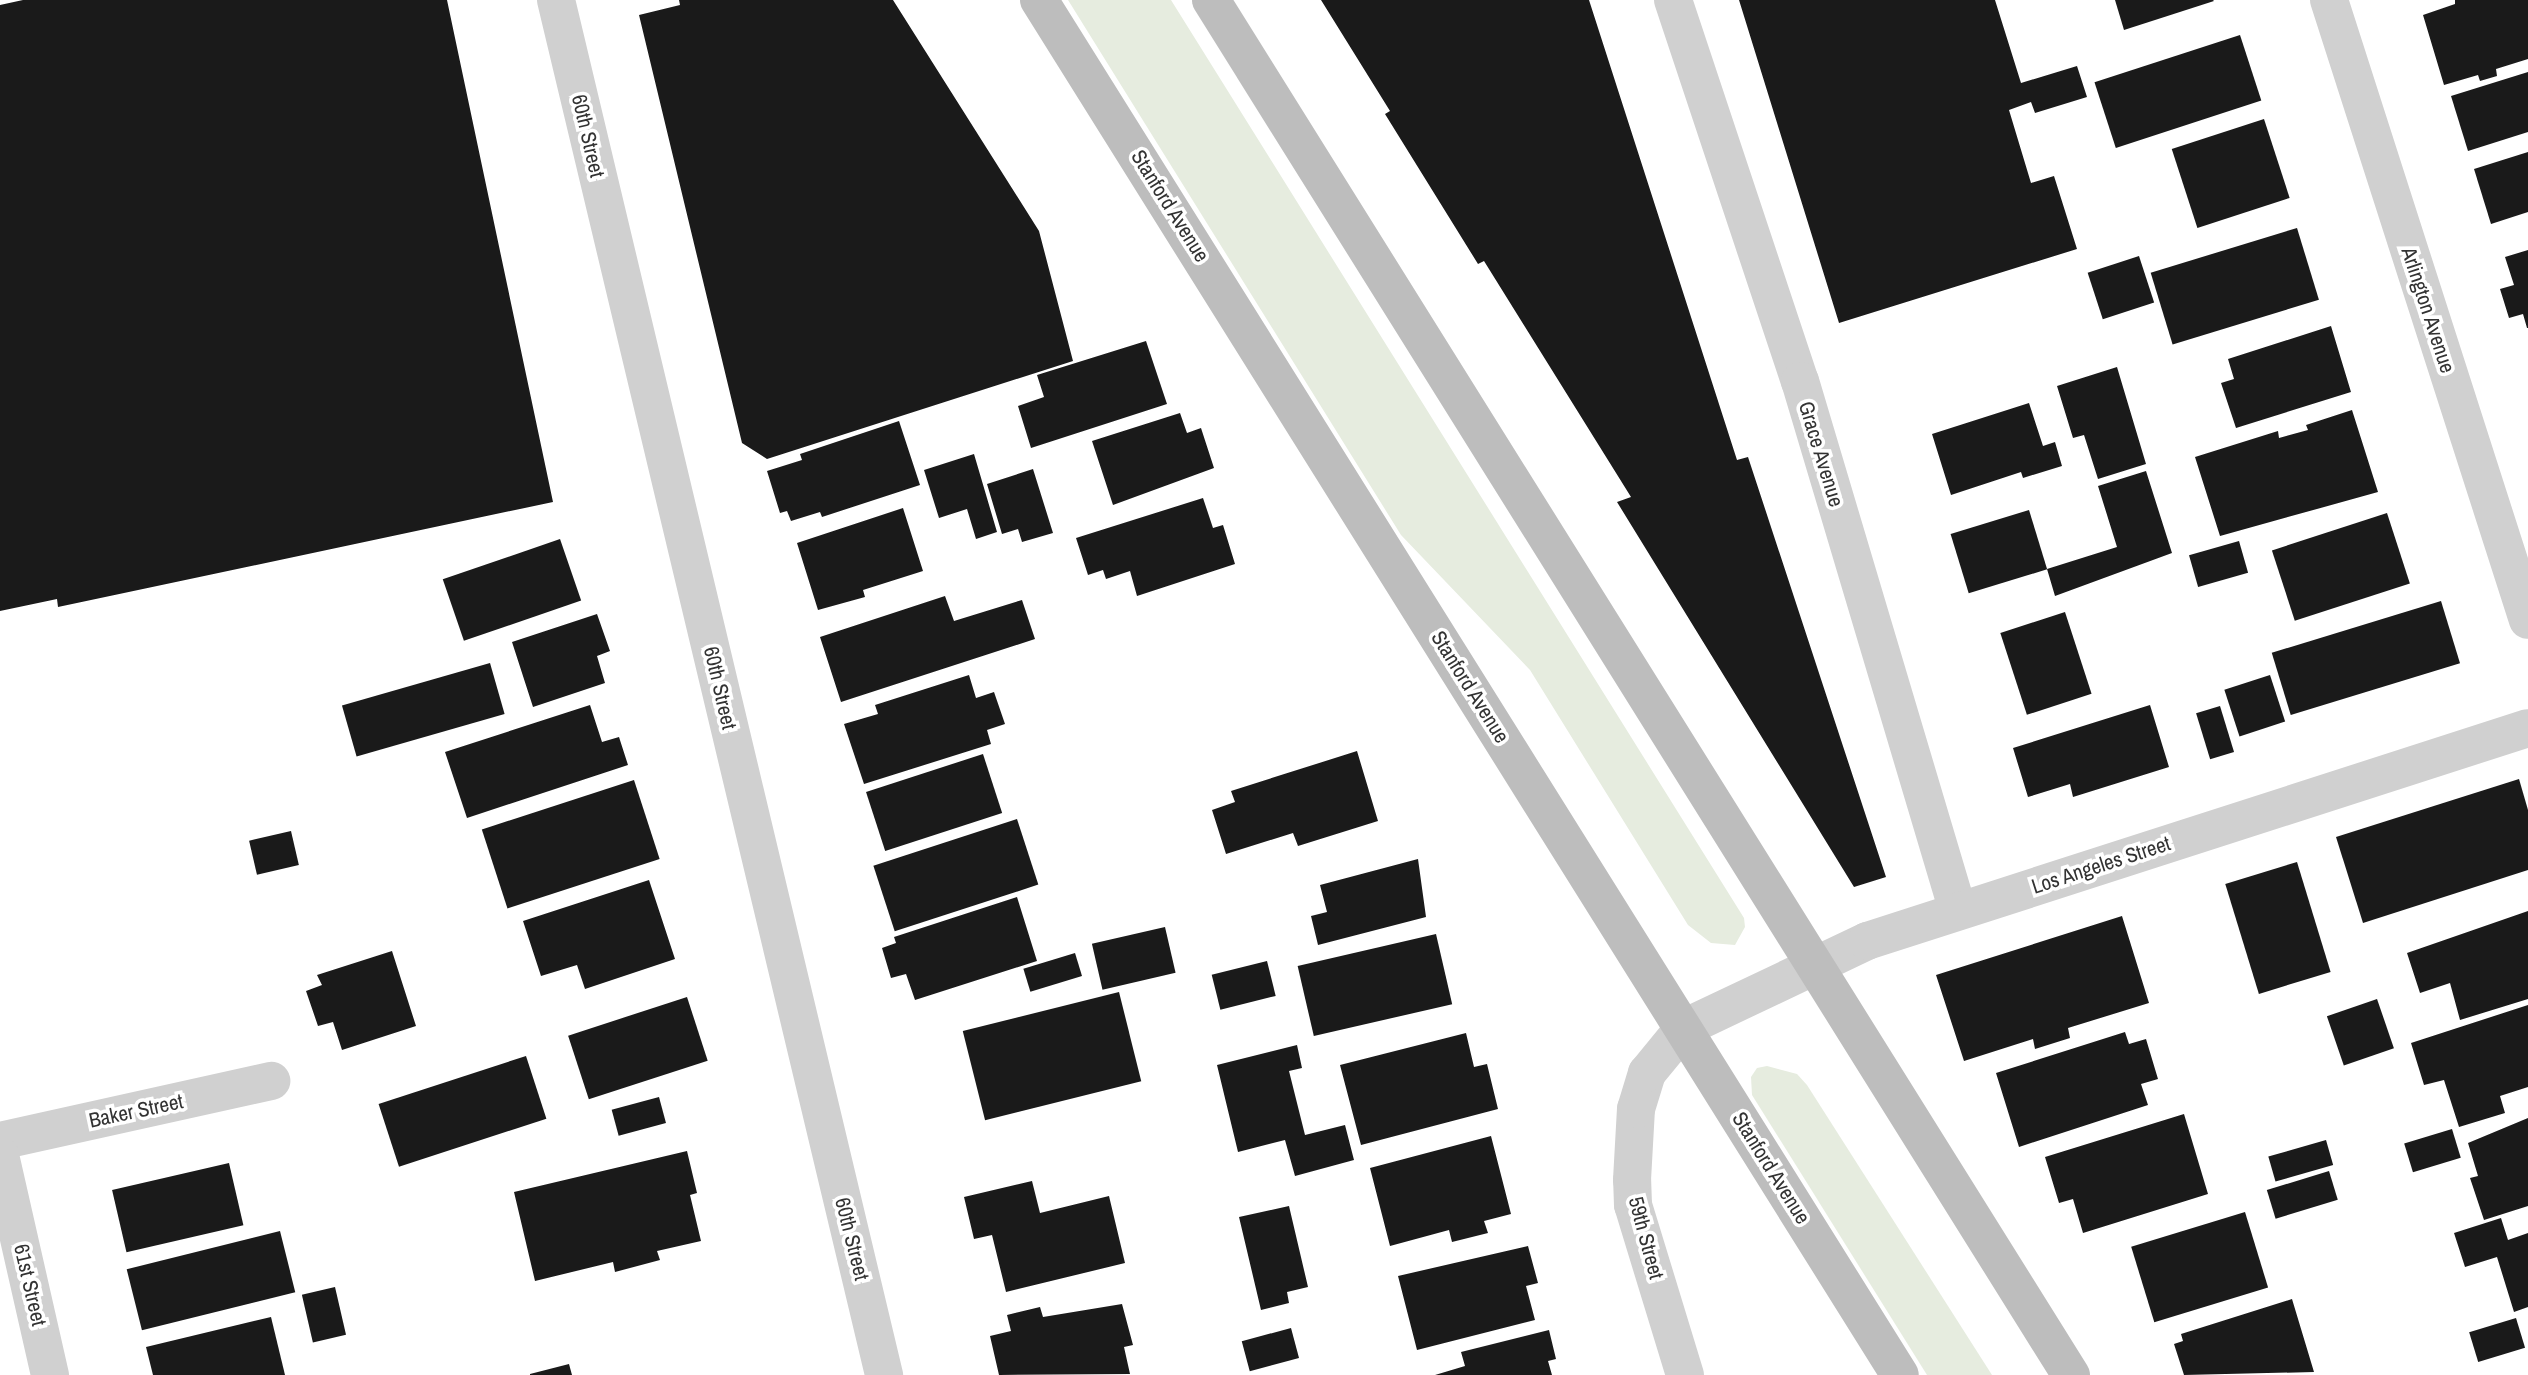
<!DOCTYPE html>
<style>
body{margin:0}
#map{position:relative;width:2528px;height:1375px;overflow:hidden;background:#fff;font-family:"Archivo Narrow",sans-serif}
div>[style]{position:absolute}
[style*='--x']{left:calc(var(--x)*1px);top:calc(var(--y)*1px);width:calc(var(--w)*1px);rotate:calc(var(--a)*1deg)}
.green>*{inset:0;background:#e6ecdf}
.building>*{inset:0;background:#1a1a1a;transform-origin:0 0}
.minor>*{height:38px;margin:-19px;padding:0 19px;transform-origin:19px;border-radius:19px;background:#d0d0d0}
.secondary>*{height:38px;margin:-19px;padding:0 19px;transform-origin:19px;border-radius:19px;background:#bdbdbd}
span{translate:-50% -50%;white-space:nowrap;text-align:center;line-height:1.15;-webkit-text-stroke:7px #fff;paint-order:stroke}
.street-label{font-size:21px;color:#333}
</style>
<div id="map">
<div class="green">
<i style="clip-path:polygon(1068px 0,1171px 0,1744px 918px,1745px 927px,1735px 945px,1711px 943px,1688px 925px,1530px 670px,1401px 535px)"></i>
<i style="clip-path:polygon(1767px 1066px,1797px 1074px,1807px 1085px,1992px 1375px,1927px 1375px,1752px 1095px,1751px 1077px,1757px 1068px)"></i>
</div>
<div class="building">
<i style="clip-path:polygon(23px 0,447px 0,553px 502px,58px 607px,57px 599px,0 611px,0 5px)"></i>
<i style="clip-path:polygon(679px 0,893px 0,1039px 231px,1073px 361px,767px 459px,742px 443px,639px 15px,680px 5px)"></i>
<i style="clip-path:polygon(1321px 0,1589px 0,1737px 460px,1748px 457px,1886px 877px,1854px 887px,1617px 502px,1631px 497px,1484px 261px,1478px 264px,1385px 114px,1390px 111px)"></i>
<i style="clip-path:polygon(1739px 0,1995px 0,2021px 83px,2077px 66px,2087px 97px,2035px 113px,2031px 102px,2009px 110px,2031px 183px,2054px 176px,2077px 249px,1839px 323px)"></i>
<i style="clip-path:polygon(2115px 0,2213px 0,2214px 1px,2124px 30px)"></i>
<i style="clip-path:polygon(2455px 0,2528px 0,2528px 59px,2496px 69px,2497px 76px,2480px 81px,2478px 75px,2444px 85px,2423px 15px,2455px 4px)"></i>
<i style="left:2240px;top:35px;width:69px;height:153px;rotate:72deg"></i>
<i style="clip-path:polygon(2528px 72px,2528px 132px,2468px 151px,2451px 96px)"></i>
<i style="left:2264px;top:119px;width:83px;height:97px;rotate:72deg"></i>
<i style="clip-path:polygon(2528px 152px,2528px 212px,2491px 224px,2474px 169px)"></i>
<i style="left:2297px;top:228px;width:75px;height:153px;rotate:73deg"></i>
<i style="clip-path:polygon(2528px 250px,2528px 328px,2527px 328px,2523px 314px,2509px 318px,2500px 289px,2514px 285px,2505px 257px)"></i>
<i style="left:2139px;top:256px;width:49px;height:54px;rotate:72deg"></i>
<i style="clip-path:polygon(2331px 326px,2351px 392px,2236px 428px,2221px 383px,2234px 379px,2228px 359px)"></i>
<i style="clip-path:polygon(1146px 341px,1167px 404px,1031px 448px,1018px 406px,1044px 397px,1037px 375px)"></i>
<i style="clip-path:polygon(2117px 367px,2146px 464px,2098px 479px,2084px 435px,2073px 438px,2057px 386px)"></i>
<i style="clip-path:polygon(2029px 403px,2043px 446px,2055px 442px,2062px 466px,2023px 478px,2021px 472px,1951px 495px,1932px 434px)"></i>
<i style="clip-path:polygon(2352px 410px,2378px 492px,2220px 536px,2195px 457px,2278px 431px,2279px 438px,2308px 430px,2306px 425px)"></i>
<i style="clip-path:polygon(1180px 413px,1187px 433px,1201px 428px,1214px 468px,1113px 505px,1092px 441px)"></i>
<i style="clip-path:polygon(899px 421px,920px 485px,822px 517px,820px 512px,791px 521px,787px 511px,780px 513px,767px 471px,802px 460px,800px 454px)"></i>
<i style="clip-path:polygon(974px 454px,997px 532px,976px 539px,967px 509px,939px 518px,924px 470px)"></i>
<i style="clip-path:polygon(1033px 469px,1053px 533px,1022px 542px,1018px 529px,1002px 534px,987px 484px)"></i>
<i style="clip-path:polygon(2146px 471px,2172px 553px,2055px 596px,2047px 569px,2117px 547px,2098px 486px)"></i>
<i style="clip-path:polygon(1203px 498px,1213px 528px,1223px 525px,1235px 564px,1137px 596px,1130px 571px,1106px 579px,1103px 570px,1088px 575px,1076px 538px)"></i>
<i style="clip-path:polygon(903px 508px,923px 571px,863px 590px,865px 597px,818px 610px,797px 543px)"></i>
<i style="left:2029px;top:510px;width:62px;height:82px;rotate:73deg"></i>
<i style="left:2387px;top:513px;width:74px;height:121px;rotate:72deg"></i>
<i style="left:560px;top:539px;width:65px;height:124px;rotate:71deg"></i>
<i style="left:2239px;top:541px;width:33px;height:52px;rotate:74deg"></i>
<i style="clip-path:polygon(945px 596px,954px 621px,1022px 600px,1035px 639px,841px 702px,820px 637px)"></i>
<i style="left:2441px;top:601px;width:65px;height:177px;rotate:73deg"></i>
<i style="left:2065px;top:612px;width:86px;height:68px;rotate:72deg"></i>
<i style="clip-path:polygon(597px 614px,610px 651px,597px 656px,605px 683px,533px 707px,512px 642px)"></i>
<i style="left:490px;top:663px;width:53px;height:154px;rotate:74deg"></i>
<i style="clip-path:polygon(969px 675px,976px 698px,994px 692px,1005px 724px,987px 730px,991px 744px,864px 784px,844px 724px,878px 714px,875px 705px)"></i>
<i style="left:2270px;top:675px;width:49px;height:48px;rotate:72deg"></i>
<i style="clip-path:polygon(590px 705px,602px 742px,619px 737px,628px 765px,467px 818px,445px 752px)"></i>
<i style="clip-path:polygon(2150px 705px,2169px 767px,2073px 797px,2070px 784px,2028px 797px,2013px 748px)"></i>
<i style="left:2220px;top:706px;width:48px;height:25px;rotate:73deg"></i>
<i style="clip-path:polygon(1357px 751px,1378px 821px,1298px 846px,1293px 833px,1226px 854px,1212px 810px,1235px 802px,1231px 791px)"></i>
<i style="left:983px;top:754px;width:62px;height:123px;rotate:72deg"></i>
<i style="clip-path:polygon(2519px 779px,2528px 810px,2528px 870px,2363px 923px,2336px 837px)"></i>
<i style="left:634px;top:780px;width:83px;height:160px;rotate:72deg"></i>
<i style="left:1017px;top:819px;width:69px;height:151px;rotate:72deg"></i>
<i style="left:291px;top:831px;width:35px;height:43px;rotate:77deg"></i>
<i style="clip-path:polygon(1418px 859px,1426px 917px,1318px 945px,1311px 916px,1327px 912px,1320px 885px)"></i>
<i style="left:2297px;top:862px;width:115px;height:75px;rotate:73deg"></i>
<i style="clip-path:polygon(649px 880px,675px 959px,585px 989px,577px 965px,541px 976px,523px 921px)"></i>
<i style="clip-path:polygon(1017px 897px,1037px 961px,915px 1000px,906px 974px,891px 978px,882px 948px,896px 943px,894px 937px)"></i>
<i style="clip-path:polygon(2528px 911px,2528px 999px,2460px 1020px,2450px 983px,2420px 993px,2407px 953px)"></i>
<i style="clip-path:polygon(2122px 916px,2149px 1003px,2068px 1028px,2070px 1038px,2035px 1049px,2033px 1039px,1964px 1061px,1936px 975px)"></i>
<i style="left:1165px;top:927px;width:47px;height:75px;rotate:77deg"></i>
<i style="left:1436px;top:934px;width:72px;height:142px;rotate:77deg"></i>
<i style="clip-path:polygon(392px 951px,416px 1026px,342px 1050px,333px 1022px,318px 1026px,306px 991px,322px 985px,317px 975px)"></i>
<i style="left:1075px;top:953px;width:24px;height:54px;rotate:73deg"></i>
<i style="left:1267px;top:961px;width:36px;height:57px;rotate:76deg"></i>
<i style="left:1119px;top:992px;width:92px;height:161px;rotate:76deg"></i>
<i style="left:687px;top:997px;width:67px;height:125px;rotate:72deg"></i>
<i style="left:2377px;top:999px;width:52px;height:53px;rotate:71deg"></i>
<i style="clip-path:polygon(2528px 1005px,2528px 1087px,2500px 1096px,2505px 1113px,2459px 1127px,2444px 1080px,2424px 1085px,2411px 1043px)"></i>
<i style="clip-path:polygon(2125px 1032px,2129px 1044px,2146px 1039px,2158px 1079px,2141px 1084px,2148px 1105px,2019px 1147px,1996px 1073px)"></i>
<i style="clip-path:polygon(1466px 1033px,1474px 1067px,1487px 1064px,1498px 1109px,1361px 1145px,1340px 1065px)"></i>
<i style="clip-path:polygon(1297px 1045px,1302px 1068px,1289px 1071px,1305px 1135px,1345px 1125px,1354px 1160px,1295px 1176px,1285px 1140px,1238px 1152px,1217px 1065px)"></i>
<i style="left:526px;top:1056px;width:66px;height:155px;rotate:72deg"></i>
<i style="left:659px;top:1097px;width:27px;height:49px;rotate:75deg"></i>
<i style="clip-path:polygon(2184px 1114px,2208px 1194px,2083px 1233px,2073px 1199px,2059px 1203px,2045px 1157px)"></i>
<i style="clip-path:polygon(2528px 1118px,2528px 1206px,2484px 1220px,2470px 1178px,2478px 1176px,2468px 1143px)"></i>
<i style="left:2452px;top:1129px;width:30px;height:50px;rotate:73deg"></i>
<i style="clip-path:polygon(1491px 1136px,1511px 1214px,1484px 1221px,1488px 1233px,1452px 1242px,1449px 1230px,1390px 1246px,1370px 1168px)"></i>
<i style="left:2326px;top:1140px;width:26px;height:60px;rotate:74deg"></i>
<i style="clip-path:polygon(687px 1151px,697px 1193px,690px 1195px,701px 1241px,657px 1251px,660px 1260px,615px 1272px,613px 1262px,535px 1281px,514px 1192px)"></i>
<i style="left:229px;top:1163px;width:64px;height:120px;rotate:77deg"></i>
<i style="left:2329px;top:1171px;width:30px;height:65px;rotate:73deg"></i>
<i style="clip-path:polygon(1032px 1181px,1040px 1213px,1109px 1196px,1125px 1263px,1006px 1292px,992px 1235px,974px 1239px,964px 1197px)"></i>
<i style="clip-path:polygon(1289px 1206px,1308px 1287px,1287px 1292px,1289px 1303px,1261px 1310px,1239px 1217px)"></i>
<i style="left:2245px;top:1212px;width:79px;height:119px;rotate:73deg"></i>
<i style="clip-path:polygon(2501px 1218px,2508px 1240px,2528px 1233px,2528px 1307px,2514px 1312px,2497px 1257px,2465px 1267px,2454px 1233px)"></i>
<i style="left:280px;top:1231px;width:63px;height:158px;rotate:76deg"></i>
<i style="clip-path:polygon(1528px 1246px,1538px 1283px,1526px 1286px,1535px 1320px,1417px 1350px,1398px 1276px)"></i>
<i style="left:335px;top:1287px;width:49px;height:34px;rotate:77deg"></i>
<i style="clip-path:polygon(2292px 1299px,2314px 1372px,2184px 1375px,2174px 1344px,2183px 1341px,2181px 1334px)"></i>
<i style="clip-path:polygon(1122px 1304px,1133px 1345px,1124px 1347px,1130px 1374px,999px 1375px,990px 1336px,1011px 1331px,1007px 1315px,1040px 1307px,1043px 1317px)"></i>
<i style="clip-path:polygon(271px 1317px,285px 1375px,153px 1375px,146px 1347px)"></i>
<i style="left:2516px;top:1318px;width:31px;height:49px;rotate:73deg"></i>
<i style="left:1291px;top:1328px;width:31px;height:51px;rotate:75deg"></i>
<i style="clip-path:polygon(1549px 1330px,1556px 1359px,1548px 1361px,1552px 1375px,1435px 1375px,1465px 1366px,1461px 1352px)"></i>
<i style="clip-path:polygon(569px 1364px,572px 1375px,530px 1375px,530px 1374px)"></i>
</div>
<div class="minor">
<i style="--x:556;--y:0;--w:1414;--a:76.58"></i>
<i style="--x:1673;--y:0;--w:402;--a:71.6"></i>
<i style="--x:1800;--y:381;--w:553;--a:73.4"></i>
<i style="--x:2329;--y:0;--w:651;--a:72.21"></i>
<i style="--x:0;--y:1141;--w:278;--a:-12.5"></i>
<i style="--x:0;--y:1155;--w:226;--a:77.2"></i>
<i style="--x:1685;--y:1375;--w:178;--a:-107"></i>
<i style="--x:1633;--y:1205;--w:25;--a:-92"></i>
<i style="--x:1632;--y:1180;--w:71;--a:-86.8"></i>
<i style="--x:1636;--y:1109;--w:38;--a:-73"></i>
<i style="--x:1647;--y:1073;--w:58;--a:-50.6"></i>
<i style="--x:1684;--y:1028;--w:203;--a:-25.4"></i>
<i style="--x:1867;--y:941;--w:694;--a:-17.86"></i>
</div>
<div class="secondary">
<i style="--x:1039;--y:0;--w:1622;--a:57.95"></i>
<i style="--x:1211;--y:0;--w:1622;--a:57.98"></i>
</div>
<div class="street-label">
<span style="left:588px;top:136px;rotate:77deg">60th Street</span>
<span style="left:1170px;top:206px;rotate:58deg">Stanford Avenue</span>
<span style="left:2428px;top:310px;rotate:72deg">Arlington Avenue</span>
<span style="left:1821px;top:454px;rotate:73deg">Grace Avenue</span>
<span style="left:1470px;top:687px;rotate:58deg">Stanford Avenue</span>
<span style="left:720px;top:688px;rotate:77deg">60th Street</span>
<span style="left:2101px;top:865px;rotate:-18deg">Los Angeles Street</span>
<span style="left:136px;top:1111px;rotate:-12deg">Baker Street</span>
<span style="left:1771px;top:1168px;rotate:58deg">Stanford Avenue</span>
<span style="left:1646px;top:1238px;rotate:75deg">59th Street</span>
<span style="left:852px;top:1239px;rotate:76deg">60th Street</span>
<span style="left:30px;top:1285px;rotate:77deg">61st Street</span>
</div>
</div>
